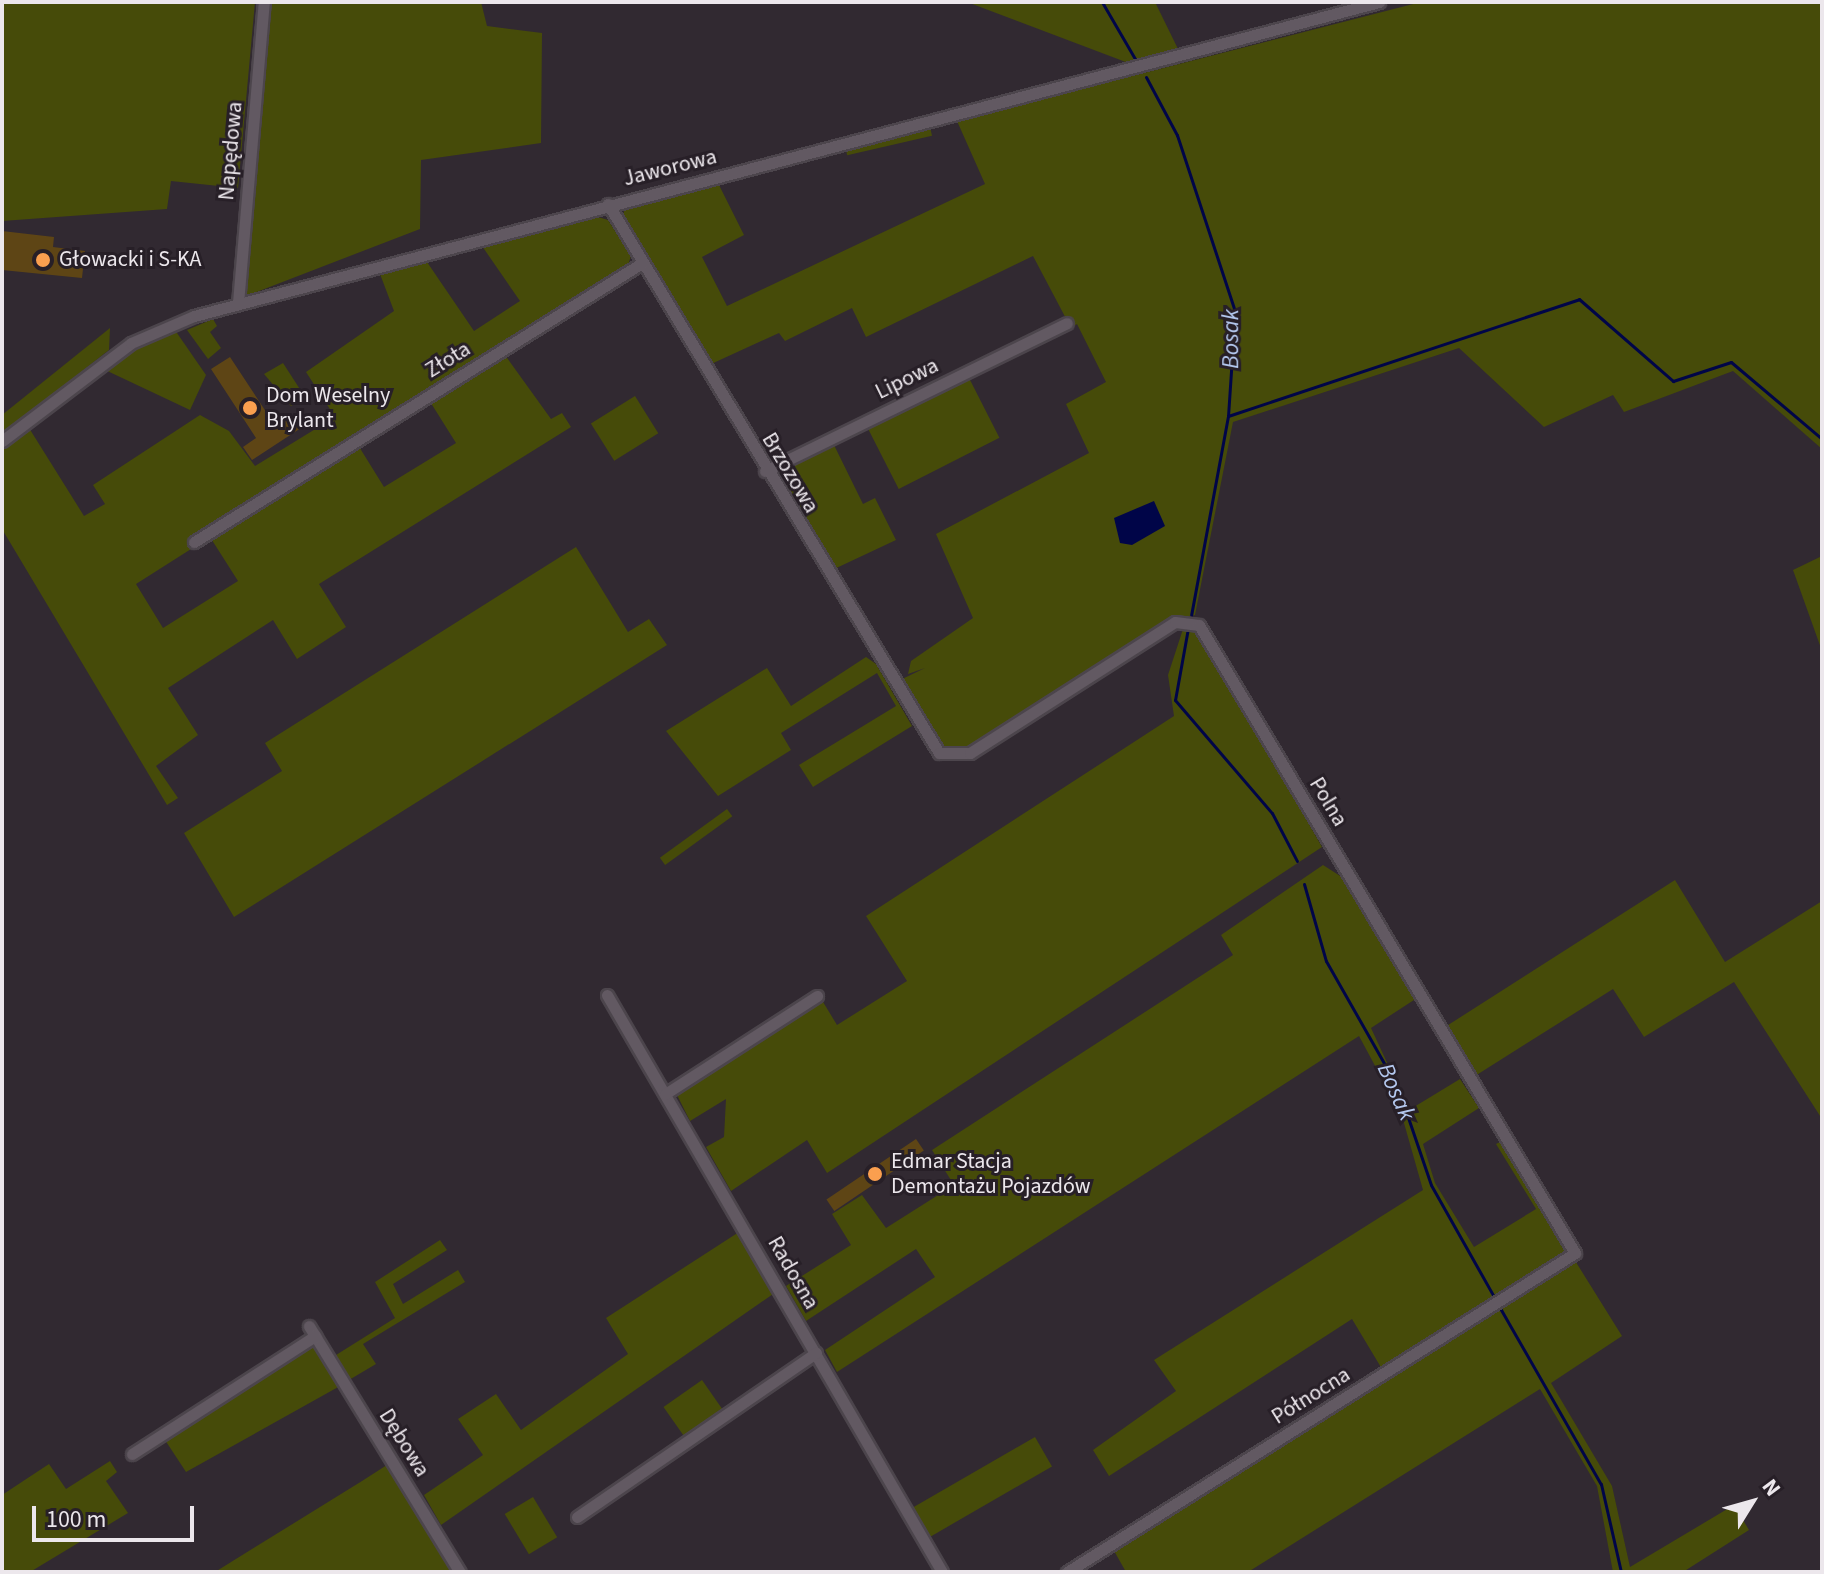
<!DOCTYPE html>
<meta charset="utf-8">
<style>
body{margin:0}
#map{position:relative;width:1824px;height:1574px;overflow:hidden;background:#312931;font-family:"Source Sans 3",sans-serif}
div>[style]{position:absolute}
[style*='--x']{left:calc(var(--x)*1px);top:calc(var(--y)*1px);width:calc(var(--w)*1px);rotate:calc(var(--a)*1deg)}
.green>*{inset:0;background:#464b09;transform-origin:0 0}
.water>*{inset:0;background:#000548}
.stream>*{height:3px;margin:-1.5px;padding:0 1.5px;transform-origin:1.5px;border-radius:1.5px;background:#000548}
.building>*{inset:0;background:#5e4515;transform-origin:0 0}
.roads{filter:drop-shadow(2px 0 #4c454c) drop-shadow(-2px 0 #4c454c) drop-shadow(0 2px #4c454c) drop-shadow(0 -2px #4c454c)}
.street>*{height:11px;margin:-5.5px;padding:0 5.5px;transform-origin:5.5px;border-radius:5.5px;background:#625962}
.dots>*{width:22px;height:22px;translate:-50% -50%;box-sizing:border-box;border:4px solid #271f27;border-radius:50%}
span{translate:-50% -50%;white-space:nowrap;text-align:center;line-height:1.15;-webkit-text-stroke:6px #271f27;paint-order:stroke}
.street-label{font-size:22px;color:#ece7ec}
.poi-label{font-size:22px;color:#ece7ec}
.left{translate:0 -50%;text-align:left}
.water-label{font-size:24px;color:#b4c8ef;font-style:italic}
.frame{position:absolute;inset:0;border:4px solid #ece7ec;pointer-events:none}
.north{position:absolute;left:1712px;top:1462px;width:80px;height:80px;-webkit-text-stroke:6px #271f27;paint-order:stroke;rotate:53deg;font-size:22px;font-weight:700;line-height:32px;text-align:center;color:#ece7ec}
.north::after{content:'';display:block;margin:auto;width:28px;height:36px;background:#ece7ec;clip-path:polygon(50% 0,100% 100%,50% 72%,0 100%)}
.scale{position:absolute;left:32px;top:1506px;width:162px;height:36px;box-sizing:border-box;border:4px solid #ece7ec;border-top:0;padding-left:10px;font-size:24px;line-height:28px;white-space:nowrap;color:#ece7ec;-webkit-text-stroke:6px #271f27;paint-order:stroke}
</style>
<div id="map">
<div class="green">
<i style="clip-path:polygon(2px 2px,255px 2px,238px 188px,171px 181px,167px 209px,2px 221px)"></i>
<i style="clip-path:polygon(269px 2px,481px 2px,487px 26px,542px 33px,541px 143px,421px 160px,420px 229px,246px 296px)"></i>
<i style="clip-path:polygon(967px 2px,1155px 2px,1179px 51px,1131px 64px)"></i>
<i style="clip-path:polygon(1421px 2px,1822px 2px,1822px 449px,1733px 371px,1624px 412px,1613px 395px,1544px 427px,1459px 348px,1233px 422px,1195px 615px,1172px 620px,970px 748px,939px 747px,896px 682px,925px 668px,908px 674px,911px 661px,973px 618px,936px 534px,1089px 453px,1066px 404px,1106px 382px,1077px 324px,1071px 328px,1033px 256px,866px 337px,852px 308px,785px 341px,779px 333px,709px 365px,622px 220px,625px 207px,718px 183px,744px 235px,702px 257px,727px 306px,985px 184px,957px 121px)"></i>
<i style="left:930px;top:127px;width:9px;height:87px;rotate:77deg"></i>
<i style="clip-path:polygon(evenodd,588px 214px,608px 220px,631px 256px,628px 265px,500px 348px,551px 419px,562px 413px,571px 427px,319px 584px,346px 627px,297px 659px,273px 620px,168px 688px,198px 735px,156px 766px,178px 798px,167px 805px,2px 529px,2px 451px,29px 428px,84px 516px,105px 504px,93px 485px,200px 415px,229px 431px,255px 466px,335px 417px,306px 372px,394px 311px,380px 274px,427px 262px,474px 331px,520px 301px,482px 246px,588px 214px,429px 400px,456px 443px,384px 487px,358px 445px,429px 400px,588px 214px,210px 537px,238px 581px,163px 628px,136px 584px,210px 537px)"></i>
<i style="clip-path:polygon(213px 319px,217px 326px,210px 332px,221px 348px,208px 359px,187px 330px)"></i>
<i style="clip-path:polygon(110px 328px,109px 350px,2px 434px,2px 415px)"></i>
<i style="clip-path:polygon(165px 329px,177px 333px,206px 375px,190px 410px,101px 368px)"></i>
<i style="clip-path:polygon(283px 363px,305px 397px,291px 406px,264px 374px)"></i>
<i style="left:969px;top:378px;width:67px;height:113px;rotate:63deg"></i>
<i style="left:635px;top:396px;width:44px;height:52px;rotate:58deg"></i>
<i style="clip-path:polygon(834px 445px,863px 504px,875px 498px,896px 540px,830px 571px,776px 475px)"></i>
<i style="clip-path:polygon(576px 547px,628px 632px,649px 619px,667px 645px,234px 917px,184px 833px,282px 771px,265px 743px)"></i>
<i style="clip-path:polygon(1822px 556px,1822px 651px,1793px 570px)"></i>
<i style="clip-path:polygon(1184px 626px,1200px 633px,1322px 847px,827px 1173px,807px 1140px,731px 1191px,706px 1147px,724px 1137px,726px 1099px,690px 1121px,672px 1085px,817px 992px,837px 1025px,907px 981px,866px 916px,1174px 716px,1168px 675px)"></i>
<i style="clip-path:polygon(866px 657px,876px 664px,912px 726px,813px 787px,799px 765px,896px 706px,877px 673px,781px 733px,791px 750px,718px 796px,666px 731px,767px 668px,791px 706px)"></i>
<i style="left:727px;top:809px;width:9px;height:83px;rotate:54deg"></i>
<i style="clip-path:polygon(1323px 865px,1348px 881px,1417px 998px,1371px 1028px,1409px 1110px,1460px 1079px,1479px 1108px,1423px 1144px,1435px 1183px,1474px 1247px,1536px 1209px,1496px 1144px,1502px 1141px,1565px 1252px,1382px 1369px,1352px 1319px,1109px 1476px,1093px 1450px,1176px 1391px,1154px 1360px,1423px 1190px,1402px 1116px,1359px 1036px,837px 1372px,825px 1350px,935px 1277px,916px 1249px,806px 1321px,786px 1286px,851px 1245px,832px 1214px,862px 1195px,886px 1228px,954px 1185px,932px 1150px,1233px 955px,1221px 935px)"></i>
<i style="clip-path:polygon(1675px 880px,1725px 962px,1822px 901px,1822px 1119px,1734px 982px,1644px 1037px,1613px 989px,1475px 1076px,1445px 1027px)"></i>
<i style="clip-path:polygon(739px 1232px,776px 1292px,441px 1525px,424px 1495px,483px 1455px,458px 1419px,496px 1394px,521px 1430px,628px 1354px,606px 1318px)"></i>
<i style="clip-path:polygon(440px 1240px,447px 1250px,393px 1284px,403px 1304px,458px 1270px,465px 1282px,363px 1344px,376px 1364px,349px 1380px,332px 1350px,336px 1355px,395px 1318px,375px 1282px)"></i>
<i style="clip-path:polygon(1574px 1259px,1622px 1336px,1551px 1383px,1612px 1486px,1630px 1567px,1734px 1505px,1749px 1530px,1683px 1572px,1613px 1572px,1597px 1486px,1540px 1389px,1248px 1572px,1126px 1572px,1113px 1549px)"></i>
<i style="clip-path:polygon(300px 1347px,316px 1348px,340px 1386px,186px 1472px,165px 1440px)"></i>
<i style="left:702px;top:1380px;width:38px;height:47px;rotate:55deg"></i>
<i style="left:1035px;top:1437px;width:34px;height:141px;rotate:60deg"></i>
<i style="clip-path:polygon(110px 1461px,117px 1472px,106px 1481px,128px 1513px,30px 1572px,2px 1572px,2px 1495px,49px 1464px,66px 1489px)"></i>
<i style="clip-path:polygon(390px 1463px,458px 1572px,215px 1572px,362px 1481px)"></i>
<i style="left:533px;top:1497px;width:47px;height:33px;rotate:59deg"></i>
</div>
<div class="water">
<i style="clip-path:polygon(1154px 501px,1165px 526px,1132px 545px,1120px 543px,1114px 518px)"></i>
</div>
<div class="stream">
<i style="--x:1102;--y:2;--w:66;--a:59.9"></i>
<i style="--x:1146;--y:77;--w:66;--a:61.9"></i>
<i style="--x:1177;--y:135;--w:185;--a:71.8"></i>
<i style="--x:1235;--y:311;--w:105;--a:93.8"></i>
<i style="--x:1228;--y:416;--w:202;--a:100.5"></i>
<i style="--x:1228;--y:416;--w:370;--a:-18.4"></i>
<i style="--x:1579;--y:299;--w:125;--a:41.1"></i>
<i style="--x:1673;--y:381;--w:61;--a:-18.1"></i>
<i style="--x:1731;--y:362;--w:119;--a:40.2"></i>
<i style="--x:1188;--y:628;--w:73;--a:100.2"></i>
<i style="--x:1175;--y:700;--w:149;--a:49.4"></i>
<i style="--x:1272;--y:813;--w:54;--a:62.5"></i>
<i style="--x:1304;--y:884;--w:80;--a:74.1"></i>
<i style="--x:1326;--y:961;--w:146;--a:60.4"></i>
<i style="--x:1398;--y:1088;--w:102;--a:71.2"></i>
<i style="--x:1431;--y:1185;--w:129;--a:60.6"></i>
<i style="--x:1500;--y:1308;--w:203;--a:60.2"></i>
<i style="--x:1601;--y:1484;--w:90;--a:77.2"></i>
</div>
<div class="building">
<i style="clip-path:polygon(2px 231px,54px 237px,53px 247px,85px 251px,82px 278px,2px 270px)"></i>
<i style="clip-path:polygon(230px 357px,276px 427px,296px 414px,304px 426px,252px 460px,243px 447px,256px 438px,211px 369px)"></i>
<i style="left:916px;top:1139px;width:14px;height:108px;rotate:56deg"></i>
</div>
<div class="roads">
<div class="street">
<i style="--x:608;--y:204;--w:641;--a:58.91"></i>
<i style="--x:939;--y:753;--w:31;--a:0"></i>
<i style="--x:970;--y:753;--w:243;--a:-32.6"></i>
<i style="--x:1175;--y:622;--w:24;--a:7"></i>
<i style="--x:1199;--y:625;--w:732;--a:59.09"></i>
<i style="--x:1575;--y:1253;--w:600;--a:147.87"></i>
<i style="--x:238;--y:303;--w:302;--a:-85.1"></i>
<i style="--x:2;--y:441;--w:162;--a:-37.2"></i>
<i style="--x:131;--y:343;--w:69;--a:-23.2"></i>
<i style="--x:194;--y:316;--w:1226;--a:-14.84"></i>
<i style="--x:765;--y:471;--w:336;--a:-26.1"></i>
<i style="--x:194;--y:542;--w:528;--a:-31.91"></i>
<i style="--x:607;--y:995;--w:667;--a:59.86"></i>
<i style="--x:665;--y:1094;--w:181;--a:-32.8"></i>
<i style="--x:309;--y:1326;--w:289;--a:58.5"></i>
<i style="--x:132;--y:1454;--w:218;--a:-32.8"></i>
<i style="--x:577;--y:1517;--w:290;--a:-34.5"></i>
</div>
</div>
<div class="dots">
<i style="left:43px;top:260px;background:#fa9f4f"></i>
<i style="left:250px;top:408px;background:#fa9f4f"></i>
<i style="left:875px;top:1174px;background:#fa9f4f"></i>
</div>
<div class="street-label">
<span style="left:231px;top:151px;rotate:-85deg">Napędowa</span>
<span style="left:670px;top:168px;rotate:-14deg">Jaworowa</span>
<span style="left:448px;top:360px;rotate:-32deg">Złota</span>
<span style="left:907px;top:379px;rotate:-26deg">Lipowa</span>
<span style="left:790px;top:473px;rotate:59deg">Brzozowa</span>
<span style="left:1328px;top:802px;rotate:59deg">Polna</span>
<span style="left:793px;top:1273px;rotate:60deg">Radosna</span>
<span style="left:1311px;top:1396px;rotate:-32deg">Północna</span>
<span style="left:404px;top:1443px;rotate:58deg">Dębowa</span>
</div>
<div class="poi-label">
<span class="left" style="left:59px;top:260px">Głowacki i S-KA</span>
<span class="left" style="left:266px;top:408px">Dom Weselny<br>Brylant</span>
<span class="left" style="left:891px;top:1174px">Edmar Stacja<br>Demontażu Pojazdów</span>
</div>
<div class="water-label">
<span style="left:1231px;top:339px;rotate:-90deg">Bosak</span>
<span style="left:1396px;top:1092px;rotate:66deg">Bosak</span>
</div>
<div class="frame"></div>
<div class="north">N</div>
<div class="scale">100 m</div>
</div>
